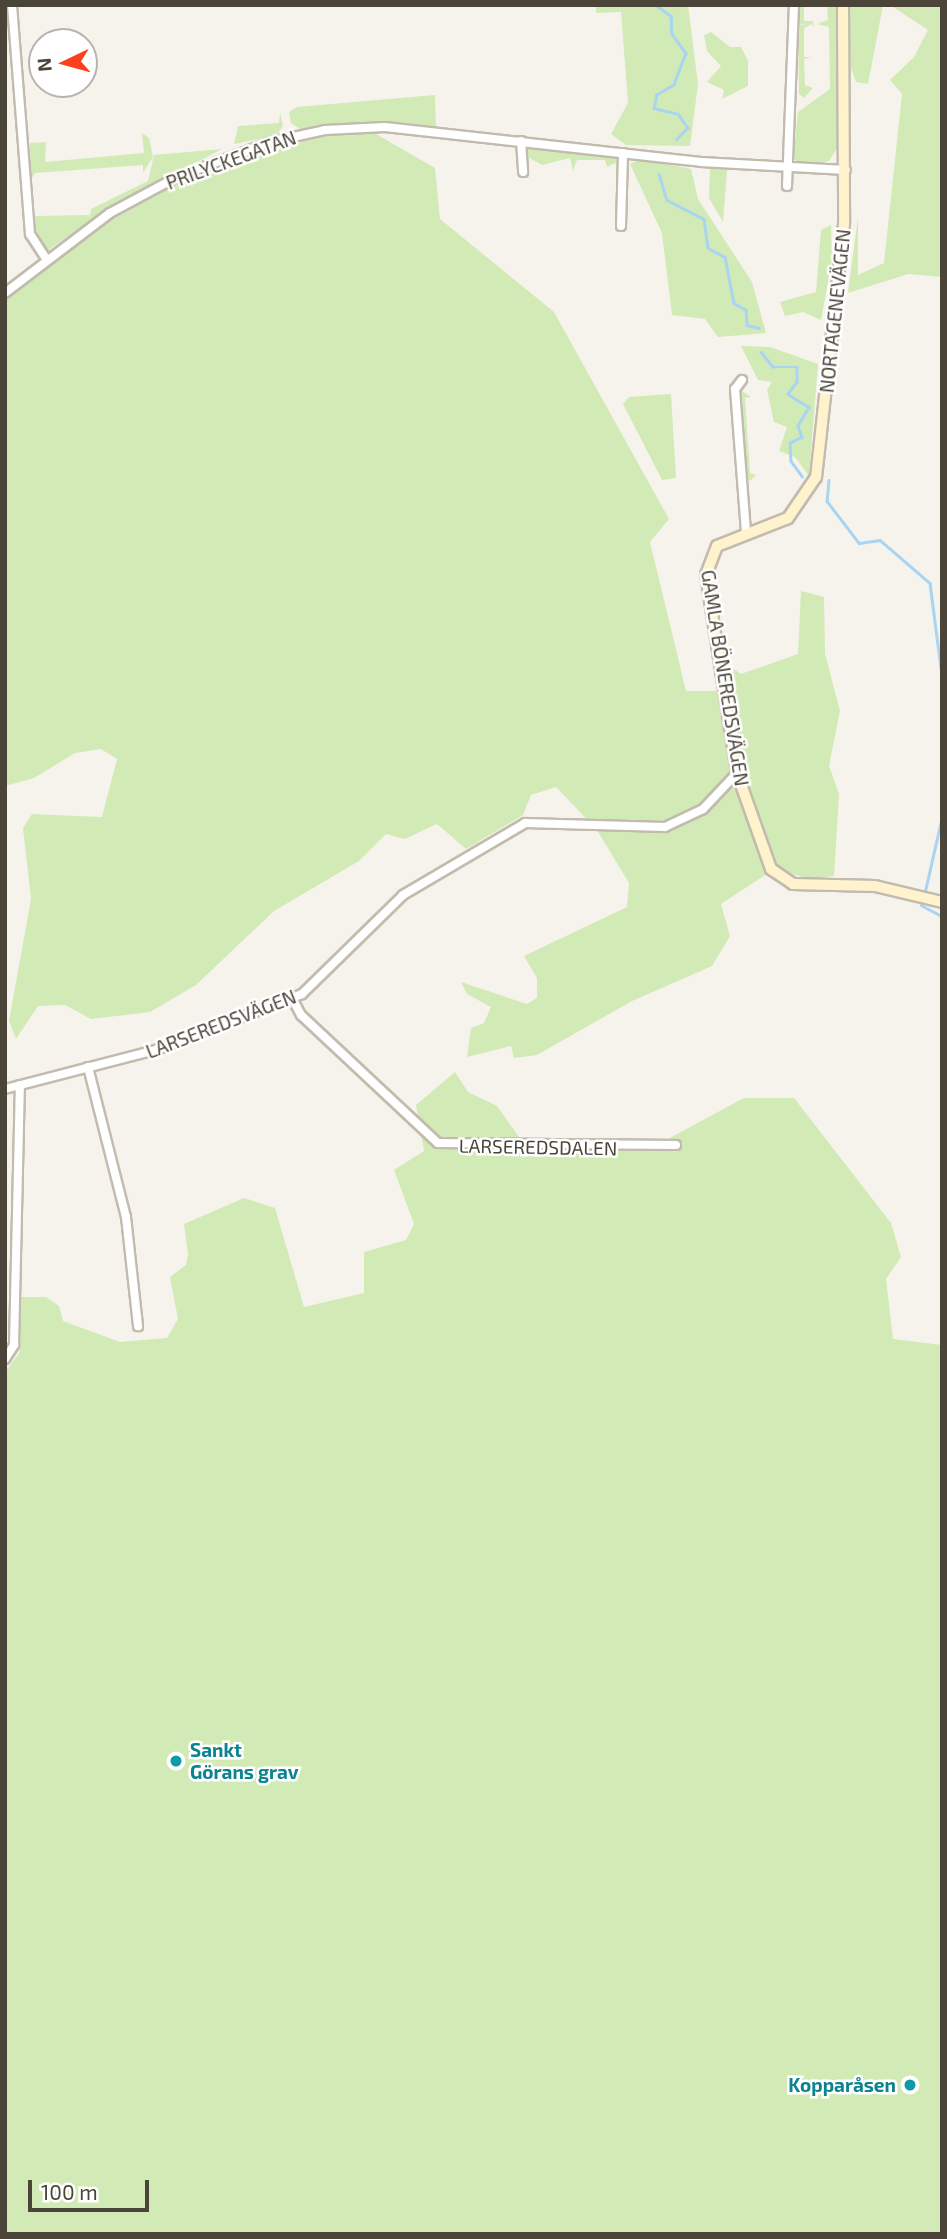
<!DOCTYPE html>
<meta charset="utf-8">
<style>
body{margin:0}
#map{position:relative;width:947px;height:2239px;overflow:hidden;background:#f6f3ec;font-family:"Exo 2",sans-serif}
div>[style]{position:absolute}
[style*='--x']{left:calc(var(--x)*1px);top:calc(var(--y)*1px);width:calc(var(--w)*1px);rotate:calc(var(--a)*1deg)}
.green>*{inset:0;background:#d2eab5}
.stream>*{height:2.5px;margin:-1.25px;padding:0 1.25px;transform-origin:1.25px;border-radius:1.25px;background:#a9d4f2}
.roads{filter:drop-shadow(2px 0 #c2bbae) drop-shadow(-2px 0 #c2bbae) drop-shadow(0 2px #c2bbae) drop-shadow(0 -2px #c2bbae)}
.street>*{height:8px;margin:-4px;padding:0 4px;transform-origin:4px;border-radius:4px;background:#fff}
.secondary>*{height:10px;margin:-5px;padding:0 5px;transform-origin:5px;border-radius:5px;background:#fff3cd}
.dots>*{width:19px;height:19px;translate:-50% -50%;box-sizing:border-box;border:4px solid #fff;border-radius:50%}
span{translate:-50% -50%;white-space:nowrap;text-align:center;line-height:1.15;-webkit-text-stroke:5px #fff;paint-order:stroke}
.street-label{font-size:19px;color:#4b4439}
.culture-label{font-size:19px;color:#0d838f;font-weight:700}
.left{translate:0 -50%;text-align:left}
.right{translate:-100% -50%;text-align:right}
.frame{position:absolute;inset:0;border:7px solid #4b4439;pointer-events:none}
.north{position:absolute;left:28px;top:28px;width:70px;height:70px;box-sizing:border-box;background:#fff;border:2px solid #b7b4b0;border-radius:50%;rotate:265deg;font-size:19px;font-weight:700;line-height:28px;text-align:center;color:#4b4439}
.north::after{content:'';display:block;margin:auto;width:24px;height:32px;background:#fc3f1d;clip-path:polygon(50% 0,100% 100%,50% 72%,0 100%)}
.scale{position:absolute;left:28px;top:2180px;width:121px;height:32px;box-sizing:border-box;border:4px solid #4b4439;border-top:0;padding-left:9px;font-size:21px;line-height:24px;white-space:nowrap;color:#4b4439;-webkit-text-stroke:5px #fff;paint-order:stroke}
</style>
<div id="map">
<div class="green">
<i style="clip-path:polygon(596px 5px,688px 5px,698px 84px,690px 146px,626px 145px,611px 134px,628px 103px,621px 12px,596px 13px)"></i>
<i style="clip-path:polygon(798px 5px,804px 5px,804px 21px,813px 21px,814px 29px,812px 24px,804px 28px,804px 57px,812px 57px,804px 59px,805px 85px,813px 88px,804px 98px,799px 94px,798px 25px,808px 24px,798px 24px)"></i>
<i style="clip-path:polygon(827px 5px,837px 5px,837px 148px,829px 161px,802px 164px,793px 159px,798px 112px,830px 89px,829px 27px,817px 24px,828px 20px)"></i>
<i style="clip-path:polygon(849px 5px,883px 5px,868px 84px,856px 82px,851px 68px)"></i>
<i style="clip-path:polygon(890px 5px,942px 5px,942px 277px,908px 274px,848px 293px,858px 217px,858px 275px,884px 263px,902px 94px,890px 80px,914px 57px,928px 30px)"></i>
<i style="clip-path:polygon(711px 32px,730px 47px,741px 47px,748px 61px,748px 86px,722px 99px,724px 90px,707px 82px,721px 66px,707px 51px,704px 35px)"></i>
<i style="clip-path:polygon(435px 95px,436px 128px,363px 122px,300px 129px,291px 123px,289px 112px,297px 107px)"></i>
<i style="clip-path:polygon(280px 112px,283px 126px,277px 135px,234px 144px,238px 126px,279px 123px)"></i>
<i style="clip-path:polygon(336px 130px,376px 134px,435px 168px,440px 219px,554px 312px,669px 519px,650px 542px,686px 691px,721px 691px,728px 665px,741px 674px,798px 654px,801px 591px,824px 597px,825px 654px,840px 711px,829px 766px,839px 794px,834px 876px,808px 879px,776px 868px,721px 904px,730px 936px,712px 966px,632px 1001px,537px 1055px,514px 1058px,511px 1046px,467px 1057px,471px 1028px,484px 1023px,491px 1007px,467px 994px,461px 982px,527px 1004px,537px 998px,537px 978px,524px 956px,627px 907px,629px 883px,597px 830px,556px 787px,531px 795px,523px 815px,466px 849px,437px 824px,405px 839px,386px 834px,359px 861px,274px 911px,196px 985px,150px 1012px,91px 1019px,65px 1005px,38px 1006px,16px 1039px,9px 1021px,31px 899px,23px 828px,32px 814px,102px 817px,117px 759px,101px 749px,75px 753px,34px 778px,5px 786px,5px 301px,102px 225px,169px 188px)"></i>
<i style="clip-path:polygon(142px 133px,149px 138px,153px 157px,143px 173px,143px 165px,35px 173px,31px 179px,30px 143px,46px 142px,45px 162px,144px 153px)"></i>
<i style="clip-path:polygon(528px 147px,615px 156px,618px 162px,607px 167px,605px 160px,577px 160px,573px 171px,570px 158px,542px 165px,526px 156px)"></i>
<i style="clip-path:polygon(222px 149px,105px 210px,47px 251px,37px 239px,34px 216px,90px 215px,91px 209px,148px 181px,154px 155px)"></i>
<i style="clip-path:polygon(640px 159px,691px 169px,698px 199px,752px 282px,766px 333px,718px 337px,705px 319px,672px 315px,662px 233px,630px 164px)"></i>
<i style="clip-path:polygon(710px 167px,727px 170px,723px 222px,709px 198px)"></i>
<i style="clip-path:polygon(831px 225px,832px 260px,821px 320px,803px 312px,785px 316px,780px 302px,816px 292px,821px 230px)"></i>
<i style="clip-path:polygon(741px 346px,770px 347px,818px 364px,809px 476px,795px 457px,779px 451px,787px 427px,774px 422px,767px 390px,772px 382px,758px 380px)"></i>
<i style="clip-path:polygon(742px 391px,751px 397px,745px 398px,750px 473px,756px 475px,750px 481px,744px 478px)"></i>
<i style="clip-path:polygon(671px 394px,676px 478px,662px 480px,623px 404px,629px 397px)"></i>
<i style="clip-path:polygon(455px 1072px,468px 1092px,497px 1106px,522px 1141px,653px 1147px,744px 1098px,794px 1098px,891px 1223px,901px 1257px,886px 1279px,893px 1339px,942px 1345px,942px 2234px,5px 2234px,5px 1372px,20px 1352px,21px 1297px,46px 1297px,59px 1306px,63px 1321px,120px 1342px,167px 1338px,178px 1319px,170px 1277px,186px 1265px,188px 1254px,184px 1224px,244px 1198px,275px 1208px,304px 1307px,364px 1293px,364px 1252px,406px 1240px,414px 1224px,394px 1170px,424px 1151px,416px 1105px)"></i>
</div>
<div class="stream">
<i style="--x:656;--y:5;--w:19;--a:36"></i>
<i style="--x:671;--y:16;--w:18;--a:87"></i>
<i style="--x:672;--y:34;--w:24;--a:54"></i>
<i style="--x:686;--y:53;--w:34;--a:111"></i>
<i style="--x:674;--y:85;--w:20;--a:150"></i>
<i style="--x:657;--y:95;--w:13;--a:103"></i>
<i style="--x:654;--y:108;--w:25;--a:14"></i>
<i style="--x:678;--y:114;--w:17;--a:54"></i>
<i style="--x:688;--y:128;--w:16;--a:135"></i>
<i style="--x:659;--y:174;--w:27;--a:73"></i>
<i style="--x:667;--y:200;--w:42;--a:27.2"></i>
<i style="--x:704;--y:219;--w:29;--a:82"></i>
<i style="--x:708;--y:248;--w:19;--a:28"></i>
<i style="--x:725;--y:257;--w:47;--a:78.9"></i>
<i style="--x:734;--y:303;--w:14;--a:30"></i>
<i style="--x:746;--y:310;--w:15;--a:86"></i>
<i style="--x:747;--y:325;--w:12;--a:14"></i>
<i style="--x:761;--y:352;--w:19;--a:51"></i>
<i style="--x:773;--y:367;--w:24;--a:0"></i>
<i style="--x:797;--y:367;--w:15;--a:90"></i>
<i style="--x:797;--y:382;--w:15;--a:127"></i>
<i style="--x:788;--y:394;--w:25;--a:32"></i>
<i style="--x:809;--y:407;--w:22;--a:120"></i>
<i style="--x:798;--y:426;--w:12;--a:70"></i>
<i style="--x:802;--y:437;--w:13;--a:153"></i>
<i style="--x:790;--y:443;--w:18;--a:87"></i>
<i style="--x:791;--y:461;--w:19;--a:54"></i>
<i style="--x:829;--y:480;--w:21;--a:95"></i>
<i style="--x:827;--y:501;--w:53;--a:52.7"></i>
<i style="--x:859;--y:543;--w:21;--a:-8"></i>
<i style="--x:880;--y:540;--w:66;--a:40.7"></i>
<i style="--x:930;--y:583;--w:93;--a:82.6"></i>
<i style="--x:925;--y:891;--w:77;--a:-77.2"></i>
<i style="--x:921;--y:905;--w:24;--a:28"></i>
</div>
<div class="roads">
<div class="street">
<i style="--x:12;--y:5;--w:230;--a:85.5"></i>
<i style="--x:30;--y:234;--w:30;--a:57"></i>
<i style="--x:521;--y:141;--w:31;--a:86"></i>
<i style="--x:787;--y:186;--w:181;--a:-87.8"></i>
<i style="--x:621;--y:226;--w:73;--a:-88.4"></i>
<i style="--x:5;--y:293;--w:132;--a:-37.3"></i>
<i style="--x:110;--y:213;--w:76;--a:-28.2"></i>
<i style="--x:177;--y:177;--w:99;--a:-20.6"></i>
<i style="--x:270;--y:142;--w:56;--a:-12.3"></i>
<i style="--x:325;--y:130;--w:60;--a:-2.9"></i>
<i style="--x:385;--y:127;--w:318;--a:6.3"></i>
<i style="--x:701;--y:162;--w:145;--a:3.2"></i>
<i style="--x:742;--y:380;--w:11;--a:128"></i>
<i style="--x:735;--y:389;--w:144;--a:85.6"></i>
<i style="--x:292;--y:998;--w:19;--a:62"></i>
<i style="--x:301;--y:1015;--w:187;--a:43.1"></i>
<i style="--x:438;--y:1143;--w:238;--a:0.5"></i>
<i style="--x:88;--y:1067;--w:155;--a:75.8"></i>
<i style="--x:126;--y:1217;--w:110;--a:83.7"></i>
<i style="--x:5;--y:1089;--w:156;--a:-14.5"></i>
<i style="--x:156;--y:1050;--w:156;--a:-21"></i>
<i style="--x:302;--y:994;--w:141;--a:-44.4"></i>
<i style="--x:403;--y:895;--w:142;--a:-30.5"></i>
<i style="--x:525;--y:823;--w:140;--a:1.6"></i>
<i style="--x:665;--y:827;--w:42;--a:-25.3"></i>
<i style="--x:703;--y:809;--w:50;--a:-46.6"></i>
<i style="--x:5;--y:1359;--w:17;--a:-57"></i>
<i style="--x:14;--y:1345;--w:260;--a:-88.7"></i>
</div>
<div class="secondary">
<i style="--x:843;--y:5;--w:219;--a:89.7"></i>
<i style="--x:844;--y:224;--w:255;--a:96.3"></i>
<i style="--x:816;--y:477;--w:50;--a:124.3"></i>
<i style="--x:788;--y:518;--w:76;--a:158.5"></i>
<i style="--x:717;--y:546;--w:31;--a:111"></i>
<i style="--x:706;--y:575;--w:200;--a:81.1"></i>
<i style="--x:737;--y:773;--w:102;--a:70.5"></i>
<i style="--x:771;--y:869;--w:27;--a:34"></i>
<i style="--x:793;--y:884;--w:82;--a:1.4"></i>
<i style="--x:875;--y:886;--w:69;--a:13.4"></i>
</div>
</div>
<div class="dots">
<i style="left:176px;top:1761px;background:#0f9aa8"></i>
<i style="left:910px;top:2085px;background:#0f9aa8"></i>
</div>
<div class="street-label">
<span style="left:231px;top:160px;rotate:-20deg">PRILYCKEGATAN</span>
<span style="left:835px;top:311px;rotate:-84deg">NORTAGENEVÄGEN</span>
<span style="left:725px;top:678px;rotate:81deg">GAMLA BÖNEREDSVÄGEN</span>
<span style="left:221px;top:1024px;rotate:-21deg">LARSEREDSVÄGEN</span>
<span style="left:538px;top:1147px;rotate:1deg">LARSEREDSDALEN</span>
</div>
<div class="culture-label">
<span class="left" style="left:190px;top:1761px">Sankt<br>Görans grav</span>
<span class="right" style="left:896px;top:2085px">Kopparåsen</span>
</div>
<div class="frame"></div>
<div class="north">N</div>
<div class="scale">100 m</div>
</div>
